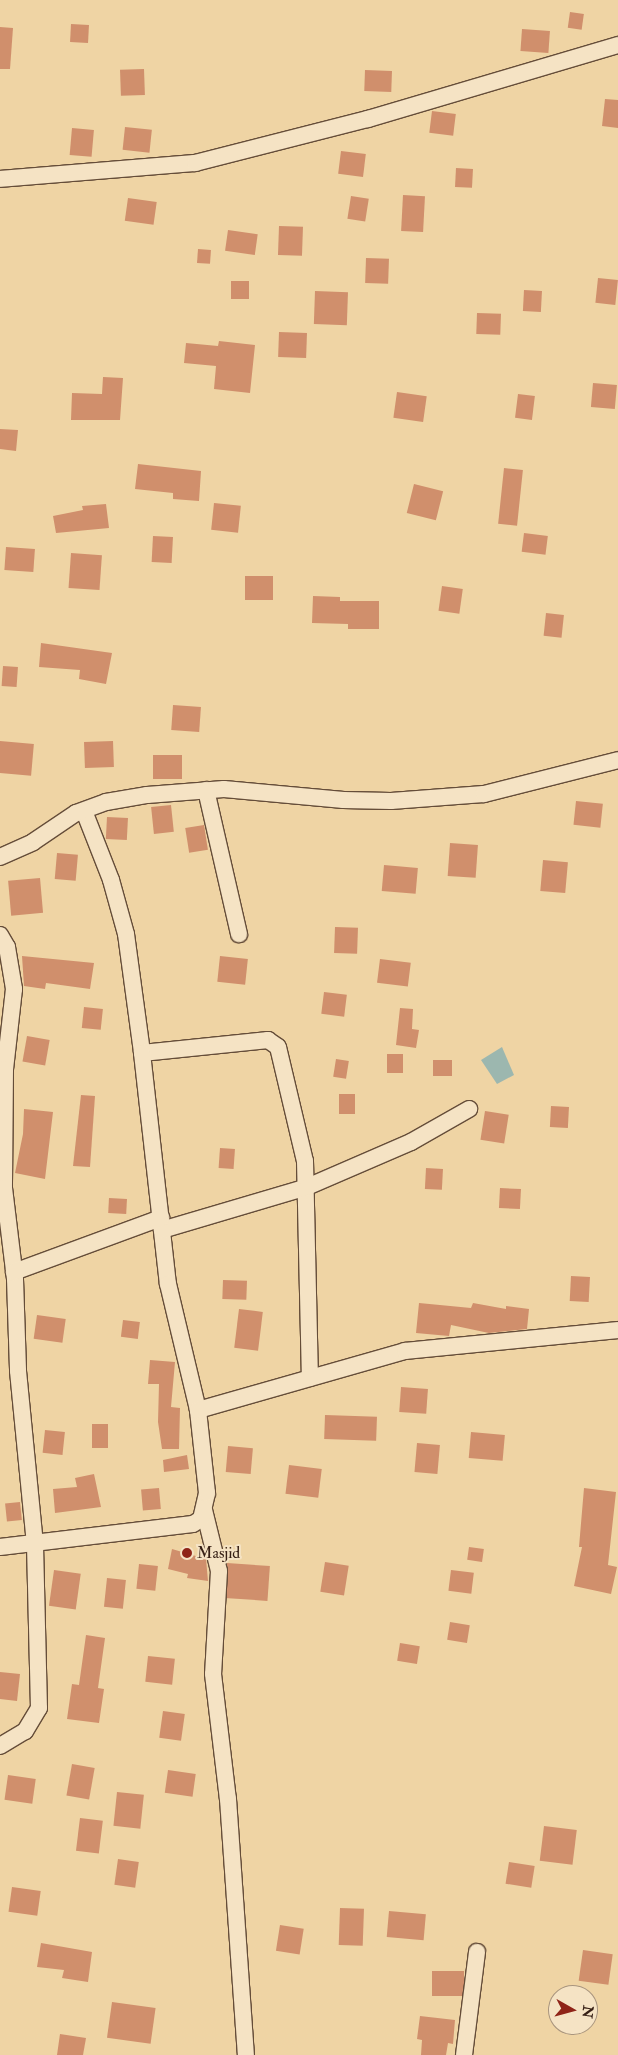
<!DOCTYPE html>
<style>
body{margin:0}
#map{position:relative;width:618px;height:2055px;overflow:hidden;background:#efd4a4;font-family:"IM FELL Double Pica",serif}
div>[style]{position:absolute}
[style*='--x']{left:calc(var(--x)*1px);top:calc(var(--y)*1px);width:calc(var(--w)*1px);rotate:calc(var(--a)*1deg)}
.water>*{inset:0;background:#9cb7af}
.building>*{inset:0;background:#d08f6c;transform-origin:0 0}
.roads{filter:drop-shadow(1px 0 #654d39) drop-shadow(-1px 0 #654d39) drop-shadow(0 1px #654d39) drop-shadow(0 -1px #654d39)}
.minor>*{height:16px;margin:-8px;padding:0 8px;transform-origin:8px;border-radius:8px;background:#f5e3c4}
.dots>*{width:14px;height:14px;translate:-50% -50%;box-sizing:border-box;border:2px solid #f5e3c4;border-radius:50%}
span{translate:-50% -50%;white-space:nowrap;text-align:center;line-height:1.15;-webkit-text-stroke:4px #f5e3c4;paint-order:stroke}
.poi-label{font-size:16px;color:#372015}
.left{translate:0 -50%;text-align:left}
.north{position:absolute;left:548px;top:1985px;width:50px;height:50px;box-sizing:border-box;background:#f5e3c4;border:1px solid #a9957e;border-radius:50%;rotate:97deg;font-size:14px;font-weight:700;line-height:20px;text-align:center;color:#372015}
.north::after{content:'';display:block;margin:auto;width:18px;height:22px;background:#8f2418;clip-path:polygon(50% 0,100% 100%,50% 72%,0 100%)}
</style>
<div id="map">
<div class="water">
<i style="clip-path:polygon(502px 1047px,514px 1075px,497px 1084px,481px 1060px)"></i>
</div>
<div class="building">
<i style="left:570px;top:12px;width:14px;height:16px;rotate:8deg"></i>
<i style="left:71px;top:24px;width:18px;height:18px;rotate:3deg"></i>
<i style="clip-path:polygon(0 27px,13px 28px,10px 69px,0 69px)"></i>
<i style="left:522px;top:29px;width:28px;height:22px;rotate:4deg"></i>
<i style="left:144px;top:69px;width:26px;height:24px;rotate:88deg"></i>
<i style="left:365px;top:70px;width:27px;height:21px;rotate:2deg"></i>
<i style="clip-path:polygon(605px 99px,618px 100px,618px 128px,602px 126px)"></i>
<i style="left:432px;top:111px;width:24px;height:22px;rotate:7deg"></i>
<i style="left:125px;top:127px;width:27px;height:23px;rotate:6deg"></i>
<i style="left:72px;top:128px;width:22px;height:27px;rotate:5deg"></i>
<i style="left:341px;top:151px;width:25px;height:23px;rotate:7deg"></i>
<i style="left:456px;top:168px;width:17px;height:19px;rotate:3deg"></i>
<i style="left:403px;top:195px;width:22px;height:36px;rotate:3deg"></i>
<i style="left:351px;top:196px;width:18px;height:23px;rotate:9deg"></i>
<i style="left:128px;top:198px;width:29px;height:23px;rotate:8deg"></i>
<i style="left:279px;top:226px;width:24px;height:29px;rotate:2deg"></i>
<i style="left:228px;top:230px;width:30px;height:21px;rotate:8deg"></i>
<i style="left:198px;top:249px;width:13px;height:14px;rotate:4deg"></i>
<i style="left:366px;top:258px;width:23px;height:25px;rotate:2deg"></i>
<i style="left:598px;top:278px;width:20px;height:25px;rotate:6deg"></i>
<i style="left:231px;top:281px;width:18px;height:18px"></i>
<i style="left:524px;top:290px;width:18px;height:21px;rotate:3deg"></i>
<i style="left:315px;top:291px;width:33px;height:33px;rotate:2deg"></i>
<i style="left:477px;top:313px;width:24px;height:21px;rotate:2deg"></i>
<i style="left:279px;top:332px;width:28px;height:25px;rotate:2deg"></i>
<i style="clip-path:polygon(219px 341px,255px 345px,250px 393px,214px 389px,216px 366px,184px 363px,186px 343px,218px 346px)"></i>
<i style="clip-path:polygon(103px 377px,123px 378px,120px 420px,71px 420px,72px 393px,102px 394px)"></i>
<i style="left:593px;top:383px;width:24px;height:24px;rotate:5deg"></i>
<i style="left:397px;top:392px;width:30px;height:26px;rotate:8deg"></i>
<i style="left:518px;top:394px;width:17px;height:24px;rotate:7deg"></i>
<i style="clip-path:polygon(0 429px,18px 430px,16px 451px,0 449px)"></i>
<i style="clip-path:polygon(138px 464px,201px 471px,199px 501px,173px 499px,173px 493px,135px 489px)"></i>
<i style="left:504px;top:468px;width:19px;height:56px;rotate:6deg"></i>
<i style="left:414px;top:484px;width:30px;height:30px;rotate:14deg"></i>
<i style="left:214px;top:503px;width:27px;height:27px;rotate:6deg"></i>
<i style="clip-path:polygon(106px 504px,109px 528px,56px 533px,53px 516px,83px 510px,82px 506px)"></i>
<i style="left:524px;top:533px;width:24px;height:19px;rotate:7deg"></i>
<i style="left:153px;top:536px;width:20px;height:26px;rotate:3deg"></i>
<i style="left:6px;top:547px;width:29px;height:23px;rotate:4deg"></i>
<i style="left:71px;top:553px;width:31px;height:35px;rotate:4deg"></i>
<i style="left:245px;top:576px;width:28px;height:24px"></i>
<i style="left:442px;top:586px;width:21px;height:25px;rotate:8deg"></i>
<i style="clip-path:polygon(313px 596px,340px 597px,340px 601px,379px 601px,379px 629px,348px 629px,348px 624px,312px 623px)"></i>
<i style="left:546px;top:613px;width:18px;height:23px;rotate:6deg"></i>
<i style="clip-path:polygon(41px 643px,112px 653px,106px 684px,79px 679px,80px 670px,39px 667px)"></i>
<i style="left:3px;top:666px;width:15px;height:20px;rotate:4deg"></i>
<i style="left:173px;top:705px;width:28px;height:25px;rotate:4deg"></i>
<i style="left:0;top:741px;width:34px;height:32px;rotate:5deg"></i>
<i style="left:113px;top:741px;width:26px;height:29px;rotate:88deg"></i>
<i style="left:182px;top:755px;width:24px;height:29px;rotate:90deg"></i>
<i style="left:576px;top:801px;width:27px;height:24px;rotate:6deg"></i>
<i style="left:171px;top:805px;width:27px;height:20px;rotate:84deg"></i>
<i style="left:107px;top:817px;width:21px;height:22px;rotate:3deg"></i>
<i style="left:204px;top:825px;width:25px;height:19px;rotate:81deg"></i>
<i style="left:450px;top:843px;width:28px;height:33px;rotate:4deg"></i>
<i style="left:57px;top:853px;width:21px;height:26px;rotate:5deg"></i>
<i style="left:543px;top:860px;width:25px;height:31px;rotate:5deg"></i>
<i style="left:384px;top:865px;width:34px;height:26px;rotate:5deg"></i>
<i style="left:40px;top:878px;width:35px;height:32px;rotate:85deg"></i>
<i style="left:335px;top:927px;width:23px;height:26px;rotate:2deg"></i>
<i style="clip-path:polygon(22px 956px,94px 963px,90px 989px,46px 983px,45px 989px,24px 986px)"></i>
<i style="left:220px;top:956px;width:28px;height:26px;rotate:6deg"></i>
<i style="left:380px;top:959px;width:31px;height:24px;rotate:7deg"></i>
<i style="left:324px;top:992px;width:23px;height:22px;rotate:7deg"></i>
<i style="left:84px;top:1007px;width:19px;height:21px;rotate:6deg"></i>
<i style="clip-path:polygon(400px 1008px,413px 1009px,412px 1029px,419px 1030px,416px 1048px,396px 1045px)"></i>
<i style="left:27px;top:1036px;width:23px;height:26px;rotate:10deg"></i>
<i style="left:387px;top:1054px;width:16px;height:19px"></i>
<i style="left:336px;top:1059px;width:13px;height:18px;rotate:9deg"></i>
<i style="left:452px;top:1060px;width:16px;height:19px;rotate:90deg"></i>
<i style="left:339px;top:1094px;width:16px;height:20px"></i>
<i style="clip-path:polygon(81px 1095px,95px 1096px,90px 1167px,73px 1166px)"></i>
<i style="left:551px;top:1106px;width:18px;height:21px;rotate:3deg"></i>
<i style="clip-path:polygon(24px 1109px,53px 1112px,45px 1179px,15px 1173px,23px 1134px)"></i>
<i style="left:485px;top:1111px;width:24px;height:29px;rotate:9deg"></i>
<i style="left:220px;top:1148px;width:15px;height:20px;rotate:4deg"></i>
<i style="left:426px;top:1168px;width:17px;height:21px;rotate:3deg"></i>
<i style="left:500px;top:1188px;width:21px;height:20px;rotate:3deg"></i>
<i style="left:109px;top:1198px;width:18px;height:15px;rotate:3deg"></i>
<i style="left:571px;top:1276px;width:19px;height:25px;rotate:3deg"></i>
<i style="left:223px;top:1280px;width:24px;height:19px;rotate:2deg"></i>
<i style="clip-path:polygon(419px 1303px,471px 1308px,473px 1303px,506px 1309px,506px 1306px,529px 1309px,527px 1329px,489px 1333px,451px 1325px,449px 1336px,416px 1333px)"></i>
<i style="left:239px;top:1309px;width:24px;height:39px;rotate:7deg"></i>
<i style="left:37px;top:1315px;width:29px;height:24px;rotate:8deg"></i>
<i style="left:123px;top:1320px;width:17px;height:17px;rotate:7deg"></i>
<i style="clip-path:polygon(150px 1360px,175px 1362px,171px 1407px,180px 1408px,179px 1449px,162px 1449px,158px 1422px,159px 1384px,148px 1384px)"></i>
<i style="left:401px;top:1387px;width:27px;height:25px;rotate:4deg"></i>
<i style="left:325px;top:1415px;width:52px;height:24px;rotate:2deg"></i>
<i style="left:92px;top:1424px;width:16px;height:24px"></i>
<i style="left:45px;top:1430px;width:20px;height:23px;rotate:6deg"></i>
<i style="left:471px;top:1432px;width:34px;height:26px;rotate:5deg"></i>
<i style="left:417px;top:1443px;width:23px;height:29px;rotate:5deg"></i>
<i style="left:228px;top:1446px;width:25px;height:26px;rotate:5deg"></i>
<i style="clip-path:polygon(187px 1455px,189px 1469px,164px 1472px,163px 1460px)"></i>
<i style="left:289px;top:1465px;width:33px;height:29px;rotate:7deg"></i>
<i style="clip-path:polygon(94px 1474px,101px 1507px,55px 1513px,53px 1489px,77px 1487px,75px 1478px)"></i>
<i style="left:159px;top:1488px;width:21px;height:18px;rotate:85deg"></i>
<i style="clip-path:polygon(584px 1488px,616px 1492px,608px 1565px,617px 1567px,611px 1594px,574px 1586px,582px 1547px,579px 1547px)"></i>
<i style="left:20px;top:1502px;width:18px;height:15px;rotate:84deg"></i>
<i style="left:469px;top:1547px;width:15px;height:13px;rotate:8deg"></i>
<i style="clip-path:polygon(172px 1549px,206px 1559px,208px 1581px,187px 1578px,188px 1574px,168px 1569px)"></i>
<i style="left:325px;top:1562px;width:24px;height:30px;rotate:9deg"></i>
<i style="left:227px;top:1563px;width:43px;height:35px;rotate:4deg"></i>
<i style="left:139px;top:1564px;width:19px;height:25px;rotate:6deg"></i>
<i style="left:54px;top:1570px;width:27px;height:36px;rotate:8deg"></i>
<i style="left:451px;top:1570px;width:23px;height:21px;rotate:7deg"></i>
<i style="left:107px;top:1578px;width:19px;height:29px;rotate:6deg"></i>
<i style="left:450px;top:1622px;width:20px;height:18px;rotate:9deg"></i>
<i style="clip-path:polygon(86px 1635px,105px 1638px,98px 1688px,104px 1689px,99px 1723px,67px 1719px,72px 1684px,79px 1685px)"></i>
<i style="left:400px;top:1643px;width:20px;height:18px;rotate:9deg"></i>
<i style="left:148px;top:1656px;width:27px;height:26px;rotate:6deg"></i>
<i style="clip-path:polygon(0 1672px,20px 1674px,17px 1701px,0 1699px)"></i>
<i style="left:163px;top:1711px;width:22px;height:27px;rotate:8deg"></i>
<i style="left:72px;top:1764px;width:23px;height:32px;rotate:10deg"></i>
<i style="left:168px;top:1770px;width:28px;height:23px;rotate:8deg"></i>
<i style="left:8px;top:1775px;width:28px;height:25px;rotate:8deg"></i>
<i style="left:117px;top:1792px;width:27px;height:34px;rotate:6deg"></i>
<i style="left:80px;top:1818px;width:23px;height:33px;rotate:7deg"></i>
<i style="left:544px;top:1826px;width:33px;height:35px;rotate:7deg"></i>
<i style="left:118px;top:1859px;width:21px;height:26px;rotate:8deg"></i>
<i style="left:509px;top:1862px;width:26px;height:22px;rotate:9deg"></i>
<i style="left:12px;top:1887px;width:29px;height:25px;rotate:8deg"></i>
<i style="left:340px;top:1908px;width:24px;height:37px;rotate:2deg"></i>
<i style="left:389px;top:1911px;width:37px;height:26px;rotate:5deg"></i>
<i style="left:280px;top:1925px;width:24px;height:26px;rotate:9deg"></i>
<i style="clip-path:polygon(41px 1943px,92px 1952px,88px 1982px,62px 1978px,64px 1970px,37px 1967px)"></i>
<i style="left:583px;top:1950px;width:30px;height:31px;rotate:8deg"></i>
<i style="left:432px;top:1971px;width:32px;height:25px"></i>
<i style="left:112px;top:2002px;width:44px;height:36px;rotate:8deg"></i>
<i style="clip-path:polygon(420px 2016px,455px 2020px,453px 2044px,448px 2043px,446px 2055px,421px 2055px,422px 2040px,417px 2039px)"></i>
<i style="clip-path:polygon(60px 2034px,86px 2038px,83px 2055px,57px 2055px)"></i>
</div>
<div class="roads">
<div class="minor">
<i style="--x:0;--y:179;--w:196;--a:-4.7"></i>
<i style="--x:195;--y:163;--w:179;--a:-14.3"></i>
<i style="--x:368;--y:119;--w:261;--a:-16.5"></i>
<i style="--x:206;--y:790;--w:148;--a:77.1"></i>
<i style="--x:84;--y:811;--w:74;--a:68.6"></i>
<i style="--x:111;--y:880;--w:56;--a:74.5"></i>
<i style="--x:126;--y:934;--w:120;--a:82.3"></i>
<i style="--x:142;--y:1053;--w:127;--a:-5.9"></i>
<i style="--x:268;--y:1040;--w:12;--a:35"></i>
<i style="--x:278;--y:1047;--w:117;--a:76.7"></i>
<i style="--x:305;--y:1161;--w:217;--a:88.7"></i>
<i style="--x:0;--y:857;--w:36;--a:-24"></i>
<i style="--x:33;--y:842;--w:52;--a:-34"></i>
<i style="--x:76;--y:813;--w:32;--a:-20"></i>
<i style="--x:106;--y:802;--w:42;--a:-9.7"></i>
<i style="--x:147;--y:795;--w:77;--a:-4.5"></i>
<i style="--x:224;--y:789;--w:120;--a:5.3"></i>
<i style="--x:343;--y:800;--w:48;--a:1.2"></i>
<i style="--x:391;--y:801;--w:93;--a:-4.3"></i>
<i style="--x:484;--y:794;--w:138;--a:-14.2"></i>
<i style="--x:0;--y:935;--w:14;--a:60"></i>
<i style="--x:7;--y:947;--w:43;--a:80.5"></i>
<i style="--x:14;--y:989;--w:81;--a:96.4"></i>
<i style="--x:5;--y:1069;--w:119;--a:90.5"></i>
<i style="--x:4;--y:1188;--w:92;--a:83.1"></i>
<i style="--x:15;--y:1279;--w:92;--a:88.1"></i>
<i style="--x:18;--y:1371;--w:175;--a:84.4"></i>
<i style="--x:35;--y:1545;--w:163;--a:88.6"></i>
<i style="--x:39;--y:1708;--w:27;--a:121"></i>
<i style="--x:25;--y:1731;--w:29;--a:149"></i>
<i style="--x:142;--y:1053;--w:232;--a:83.6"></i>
<i style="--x:168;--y:1284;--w:130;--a:76.6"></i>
<i style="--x:162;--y:1230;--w:151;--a:-16.5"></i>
<i style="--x:307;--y:1187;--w:113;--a:-23.4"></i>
<i style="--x:411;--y:1142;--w:67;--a:-29.6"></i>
<i style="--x:14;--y:1272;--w:157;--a:-20.2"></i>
<i style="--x:204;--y:1510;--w:63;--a:76.2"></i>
<i style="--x:219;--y:1571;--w:103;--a:93.3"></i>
<i style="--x:213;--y:1674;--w:126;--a:83.2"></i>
<i style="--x:228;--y:1799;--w:257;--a:86"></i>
<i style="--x:0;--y:1547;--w:194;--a:-6.8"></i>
<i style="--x:193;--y:1524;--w:9;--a:-32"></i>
<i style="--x:201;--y:1519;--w:27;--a:-77"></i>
<i style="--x:207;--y:1493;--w:83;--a:-96.2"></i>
<i style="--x:198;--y:1410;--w:215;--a:-15.9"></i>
<i style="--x:405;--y:1351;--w:214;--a:-5.6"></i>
<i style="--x:464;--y:2055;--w:104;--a:-82.8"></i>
</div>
</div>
<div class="dots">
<i style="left:187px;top:1553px;background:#8f2418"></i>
</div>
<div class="poi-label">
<span class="left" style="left:197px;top:1553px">Masjid</span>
</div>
<div class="north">N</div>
</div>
